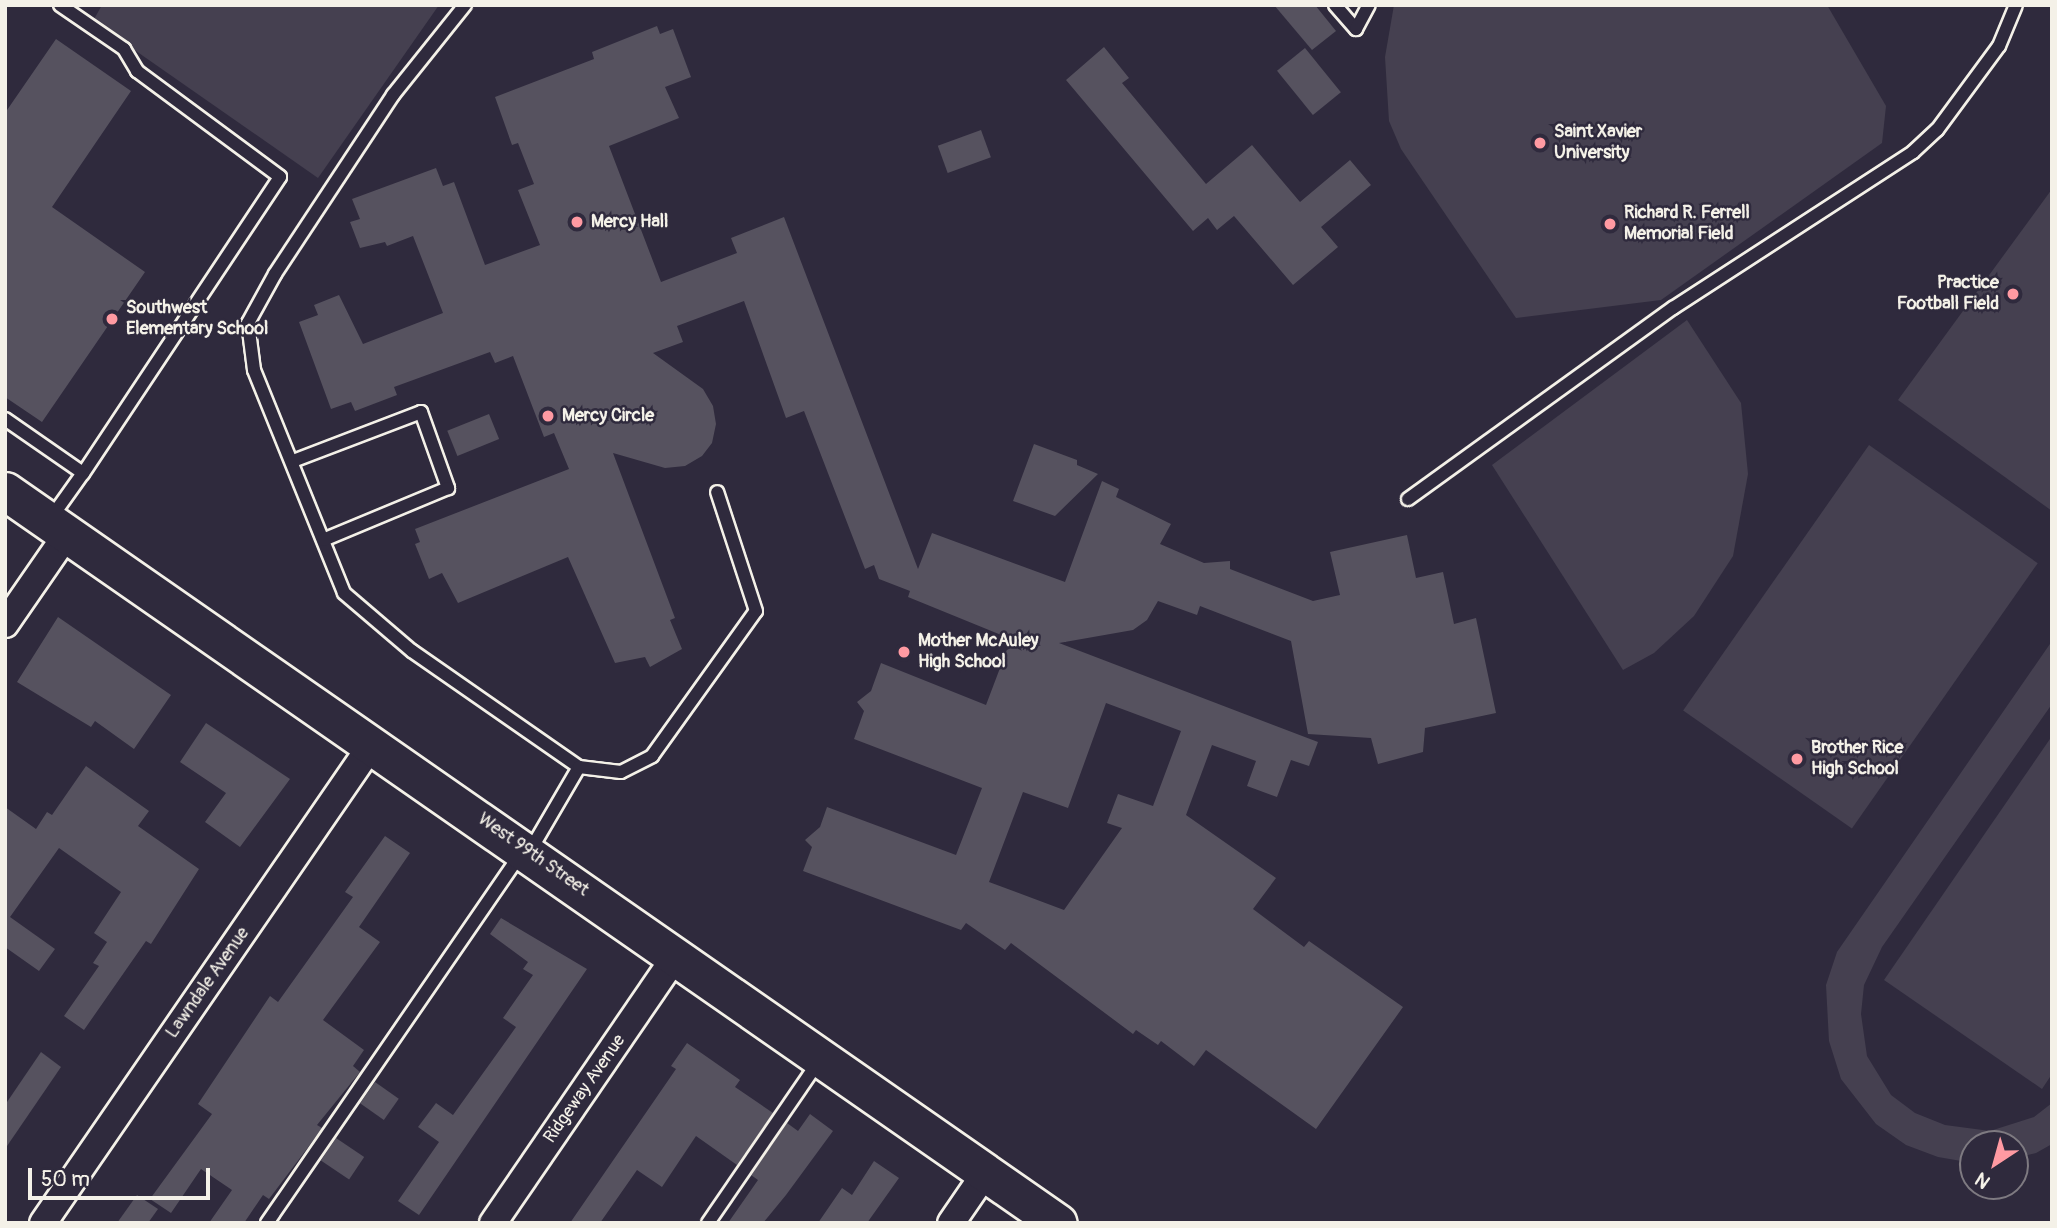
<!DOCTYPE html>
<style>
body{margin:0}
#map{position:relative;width:2057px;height:1228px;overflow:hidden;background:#2f2a3d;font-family:Pangolin,sans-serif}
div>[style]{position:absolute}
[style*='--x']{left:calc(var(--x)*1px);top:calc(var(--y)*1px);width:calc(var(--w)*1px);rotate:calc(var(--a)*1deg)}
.green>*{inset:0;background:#454050;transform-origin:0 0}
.building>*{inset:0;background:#56525f;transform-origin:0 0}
.roads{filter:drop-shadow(2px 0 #f4f1e8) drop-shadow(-2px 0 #f4f1e8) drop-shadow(0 2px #f4f1e8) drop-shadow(0 -2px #f4f1e8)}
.lane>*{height:12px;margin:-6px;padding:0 6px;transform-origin:6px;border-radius:6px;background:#2f2a3d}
.street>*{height:26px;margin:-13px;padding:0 13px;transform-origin:13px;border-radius:13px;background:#2f2a3d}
.secondary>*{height:37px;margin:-18.5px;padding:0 18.5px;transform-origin:18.5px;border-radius:18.5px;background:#2f2a3d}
.dots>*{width:19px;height:19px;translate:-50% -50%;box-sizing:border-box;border:4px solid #2f2a3d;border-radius:50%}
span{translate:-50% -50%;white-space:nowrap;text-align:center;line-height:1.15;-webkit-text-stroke:5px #2f2a3d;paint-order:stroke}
.poi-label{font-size:18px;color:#f4f1e8;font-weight:700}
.left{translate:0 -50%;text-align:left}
.right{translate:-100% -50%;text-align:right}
.street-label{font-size:18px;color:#f4f1e8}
.frame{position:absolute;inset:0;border:7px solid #f4f1e8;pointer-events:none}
.north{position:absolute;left:1959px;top:1130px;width:70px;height:70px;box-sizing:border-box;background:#2f2a3d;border:2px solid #7e7a81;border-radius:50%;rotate:216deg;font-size:19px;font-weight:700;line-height:28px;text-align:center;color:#f4f1e8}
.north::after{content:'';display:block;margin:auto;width:24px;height:32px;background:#ff9aa2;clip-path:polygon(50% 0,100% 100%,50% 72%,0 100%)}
.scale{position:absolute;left:28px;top:1168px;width:182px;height:32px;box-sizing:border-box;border:4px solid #f4f1e8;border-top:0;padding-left:9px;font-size:21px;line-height:24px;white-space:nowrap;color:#f4f1e8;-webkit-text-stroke:5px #2f2a3d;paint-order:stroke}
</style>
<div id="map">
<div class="green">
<i style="clip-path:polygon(102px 5px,439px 5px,318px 178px,93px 21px)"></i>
<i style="clip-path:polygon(1394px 5px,1827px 5px,1886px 106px,1882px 143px,1661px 300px,1516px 318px,1401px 149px,1389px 121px,1385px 57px)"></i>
<i style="clip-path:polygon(2052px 189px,2052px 511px,1898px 400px)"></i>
<i style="clip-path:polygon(1687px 320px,1741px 403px,1748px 474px,1733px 556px,1694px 616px,1654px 653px,1623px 670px,1492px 465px)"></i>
<i style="left:1869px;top:445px;width:206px;height:324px;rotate:35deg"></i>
<i style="clip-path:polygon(2052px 641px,2052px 704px,1882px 947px,1864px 985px,1861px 1014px,1867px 1056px,1891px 1095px,1915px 1113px,1945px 1125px,1990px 1131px,2034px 1117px,2052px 1103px,2052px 1144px,2036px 1153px,2015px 1158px,2015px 1144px,1973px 1144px,1973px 1163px,1938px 1157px,1906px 1145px,1876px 1124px,1841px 1079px,1829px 1041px,1826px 985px,1837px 952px)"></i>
<i style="clip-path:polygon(2052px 736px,2052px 1074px,2042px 1089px,1884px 980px)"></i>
</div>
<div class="building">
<i style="clip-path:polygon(1274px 5px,1315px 5px,1336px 31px,1312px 50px)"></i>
<i style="clip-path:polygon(evenodd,657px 26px,660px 34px,673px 29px,691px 77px,665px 87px,679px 118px,609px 146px,661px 282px,737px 253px,731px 238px,784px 217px,918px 569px,932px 533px,1065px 582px,1102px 481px,1119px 489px,1116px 497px,1171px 524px,1160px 544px,1204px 563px,1230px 561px,1230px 569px,1313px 601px,1340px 595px,1330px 552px,1407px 535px,1416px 578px,1443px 572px,1454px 624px,1476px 618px,1496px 713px,1425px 728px,1423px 752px,1378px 764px,1371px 738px,1308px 734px,1291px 641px,1200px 606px,1197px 615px,1158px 601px,1147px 620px,1133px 630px,1059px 643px,1318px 742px,1309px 766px,1291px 760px,1277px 797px,1247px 786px,1256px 761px,1212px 745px,1186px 815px,1276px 878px,1253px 909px,1304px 947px,1309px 941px,1403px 1007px,1316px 1129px,1206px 1050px,1194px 1066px,1161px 1041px,1158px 1045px,1136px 1030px,1133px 1034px,1011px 943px,1005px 950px,966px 923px,961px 930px,803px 871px,812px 847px,805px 840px,820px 827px,827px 807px,956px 855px,982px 788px,854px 739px,864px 711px,857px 702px,871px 691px,881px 663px,986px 705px,1011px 639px,908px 597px,910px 591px,879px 579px,874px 565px,865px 569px,804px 411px,786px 418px,744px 301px,677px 326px,683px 342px,653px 353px,703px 389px,713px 406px,716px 424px,712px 443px,702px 456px,685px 466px,665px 468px,613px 453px,675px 618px,670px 620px,682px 649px,650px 667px,645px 657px,615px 663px,568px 557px,458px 603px,442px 573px,429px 579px,415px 544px,420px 542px,415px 529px,569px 469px,554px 433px,544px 437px,513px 356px,495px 363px,490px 352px,394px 387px,397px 395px,355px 411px,351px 402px,331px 409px,299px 322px,318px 315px,314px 305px,339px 295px,363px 344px,443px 313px,413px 236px,387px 246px,385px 242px,360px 248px,350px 222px,360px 219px,352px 199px,436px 168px,443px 186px,454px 182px,485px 265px,540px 245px,518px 190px,534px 184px,518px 143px,512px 145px,495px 97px,594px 59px,592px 52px,657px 26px,1106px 703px,1181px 731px,1153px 806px,1118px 794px,1107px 823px,1122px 828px,1064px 910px,989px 882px,1023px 792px,1068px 808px,1106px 703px)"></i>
<i style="clip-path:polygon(56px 39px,131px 91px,52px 207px,145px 272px,42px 422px,5px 397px,5px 113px)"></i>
<i style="clip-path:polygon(1104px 47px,1129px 78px,1122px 83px,1206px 184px,1252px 145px,1300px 202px,1350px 160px,1371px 185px,1321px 227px,1338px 247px,1293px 285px,1234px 216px,1217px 230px,1208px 218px,1193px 231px,1066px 80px)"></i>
<i style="left:1305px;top:48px;width:57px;height:36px;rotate:51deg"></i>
<i style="left:981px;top:130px;width:29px;height:46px;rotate:70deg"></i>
<i style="left:489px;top:414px;width:27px;height:45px;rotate:68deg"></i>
<i style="clip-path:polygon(1034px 444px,1077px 460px,1077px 465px,1098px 474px,1055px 516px,1013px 501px)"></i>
<i style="clip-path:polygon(58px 617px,171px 695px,134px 749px,95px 721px,91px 727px,17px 682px)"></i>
<i style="clip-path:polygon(206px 723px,290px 779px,240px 847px,205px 822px,226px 793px,180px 762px)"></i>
<i style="clip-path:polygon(86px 766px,149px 811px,138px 826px,199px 869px,151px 944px,146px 941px,84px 1030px,64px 1016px,99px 966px,93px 963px,107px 942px,94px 933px,121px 892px,59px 848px,10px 917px,55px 949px,39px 971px,5px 947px,5px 807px,36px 829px,47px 812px,52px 815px)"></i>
<i style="clip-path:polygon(385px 836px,410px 853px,359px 927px,380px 942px,323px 1020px,364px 1050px,353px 1066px,360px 1072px,317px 1125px,322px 1128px,306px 1150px,269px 1199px,263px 1195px,244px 1223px,209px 1223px,232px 1190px,201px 1169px,171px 1213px,150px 1199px,212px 1114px,198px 1104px,270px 996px,278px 1002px,353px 897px,345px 892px)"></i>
<i style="clip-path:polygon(501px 918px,587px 969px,419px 1215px,398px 1201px,439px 1142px,418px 1127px,436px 1103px,453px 1115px,516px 1027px,503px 1018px,533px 975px,523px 969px,528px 962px,490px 934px)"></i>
<i style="clip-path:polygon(687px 1043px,740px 1080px,735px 1087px,773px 1113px,737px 1165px,696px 1136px,662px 1187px,637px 1170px,600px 1223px,570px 1223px,676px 1069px,671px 1066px)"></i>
<i style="clip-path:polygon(41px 1052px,61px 1067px,5px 1149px,5px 1105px)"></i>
<i style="left:375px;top:1082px;width:29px;height:26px;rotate:35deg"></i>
<i style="clip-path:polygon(810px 1114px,833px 1131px,786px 1195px,763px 1223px,728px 1223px,758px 1180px,751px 1175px,787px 1123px,798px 1131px)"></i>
<i style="left:336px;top:1138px;width:34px;height:27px;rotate:34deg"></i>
<i style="clip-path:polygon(874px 1161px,899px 1178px,867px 1223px,818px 1223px,842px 1188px,852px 1195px)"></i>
<i style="clip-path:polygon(137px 1195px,158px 1209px,148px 1223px,117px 1223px)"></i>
</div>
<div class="roads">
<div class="lane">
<i style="--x:60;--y:5;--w:78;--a:34.5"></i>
<i style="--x:124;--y:49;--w:26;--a:59"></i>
<i style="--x:137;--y:71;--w:178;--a:36.5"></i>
<i style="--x:280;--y:177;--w:356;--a:123.6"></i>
<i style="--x:465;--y:5;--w:115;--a:128.7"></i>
<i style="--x:393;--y:95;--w:214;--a:123.4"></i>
<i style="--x:275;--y:274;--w:56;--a:118.9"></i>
<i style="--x:248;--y:323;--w:47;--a:82.7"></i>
<i style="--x:254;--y:370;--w:240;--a:68"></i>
<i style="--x:344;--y:593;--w:89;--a:40.5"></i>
<i style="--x:412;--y:651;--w:203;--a:34.8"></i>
<i style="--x:579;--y:767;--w:97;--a:120.3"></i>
<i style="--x:1335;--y:5;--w:32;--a:49"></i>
<i style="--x:1356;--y:29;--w:27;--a:-62"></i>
<i style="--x:5;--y:419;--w:95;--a:34.7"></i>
<i style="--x:83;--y:473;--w:55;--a:125.4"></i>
<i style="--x:293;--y:461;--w:137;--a:-20.9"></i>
<i style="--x:421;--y:412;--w:81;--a:70.4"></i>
<i style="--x:448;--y:488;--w:135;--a:157.4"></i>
<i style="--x:1408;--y:499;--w:327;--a:-35.8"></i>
<i style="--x:1673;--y:308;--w:286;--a:-33"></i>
<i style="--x:1913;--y:152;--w:33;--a:-43"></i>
<i style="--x:1937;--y:130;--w:104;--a:-53.6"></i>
<i style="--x:1999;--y:46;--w:44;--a:-67.5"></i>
<i style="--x:579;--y:767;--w:42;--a:6.8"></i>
<i style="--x:621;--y:772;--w:35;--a:-27"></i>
<i style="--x:652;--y:756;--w:178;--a:-54.4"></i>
<i style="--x:756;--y:611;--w:125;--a:-108.1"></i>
<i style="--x:267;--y:1223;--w:450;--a:-55.5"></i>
<i style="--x:708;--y:1223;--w:196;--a:-55.6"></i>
</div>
<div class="street">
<i style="--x:5;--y:624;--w:109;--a:-55.4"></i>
<i style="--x:43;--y:1223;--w:582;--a:-55.49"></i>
<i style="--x:493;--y:1223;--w:324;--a:-55.6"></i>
<i style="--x:951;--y:1223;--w:62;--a:-55.5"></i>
</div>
<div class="secondary">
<i style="--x:5;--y:491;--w:1282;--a:34.81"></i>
</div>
</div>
<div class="dots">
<i style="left:1540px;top:143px;background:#ff9aa2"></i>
<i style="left:577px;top:222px;background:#ff9aa2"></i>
<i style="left:1610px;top:224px;background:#ff9aa2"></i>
<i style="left:2013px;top:294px;background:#ff9aa2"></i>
<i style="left:112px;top:319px;background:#ff9aa2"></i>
<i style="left:548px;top:416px;background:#ff9aa2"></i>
<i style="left:904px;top:652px;background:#ff9aa2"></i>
<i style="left:1797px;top:759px;background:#ff9aa2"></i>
</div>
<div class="poi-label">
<span class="left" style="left:1554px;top:143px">Saint Xavier<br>University</span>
<span class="left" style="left:1624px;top:224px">Richard R. Ferrell<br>Memorial Field</span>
<span class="left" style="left:591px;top:222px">Mercy Hall</span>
<span class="right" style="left:1999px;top:294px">Practice<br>Football Field</span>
<span class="left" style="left:126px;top:319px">Southwest<br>Elementary School</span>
<span class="left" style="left:562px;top:416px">Mercy Circle</span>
<span class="left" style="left:918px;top:652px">Mother McAuley<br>High School</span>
<span class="left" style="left:1811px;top:759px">Brother Rice<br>High School</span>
</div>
<div class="street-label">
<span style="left:533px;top:855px;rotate:35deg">West 99th Street</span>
<span style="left:208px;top:983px;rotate:-55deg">Lawndale Avenue</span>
<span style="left:585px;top:1089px;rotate:-55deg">Ridgeway Avenue</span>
</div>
<div class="frame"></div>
<div class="north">N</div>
<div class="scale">50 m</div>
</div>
